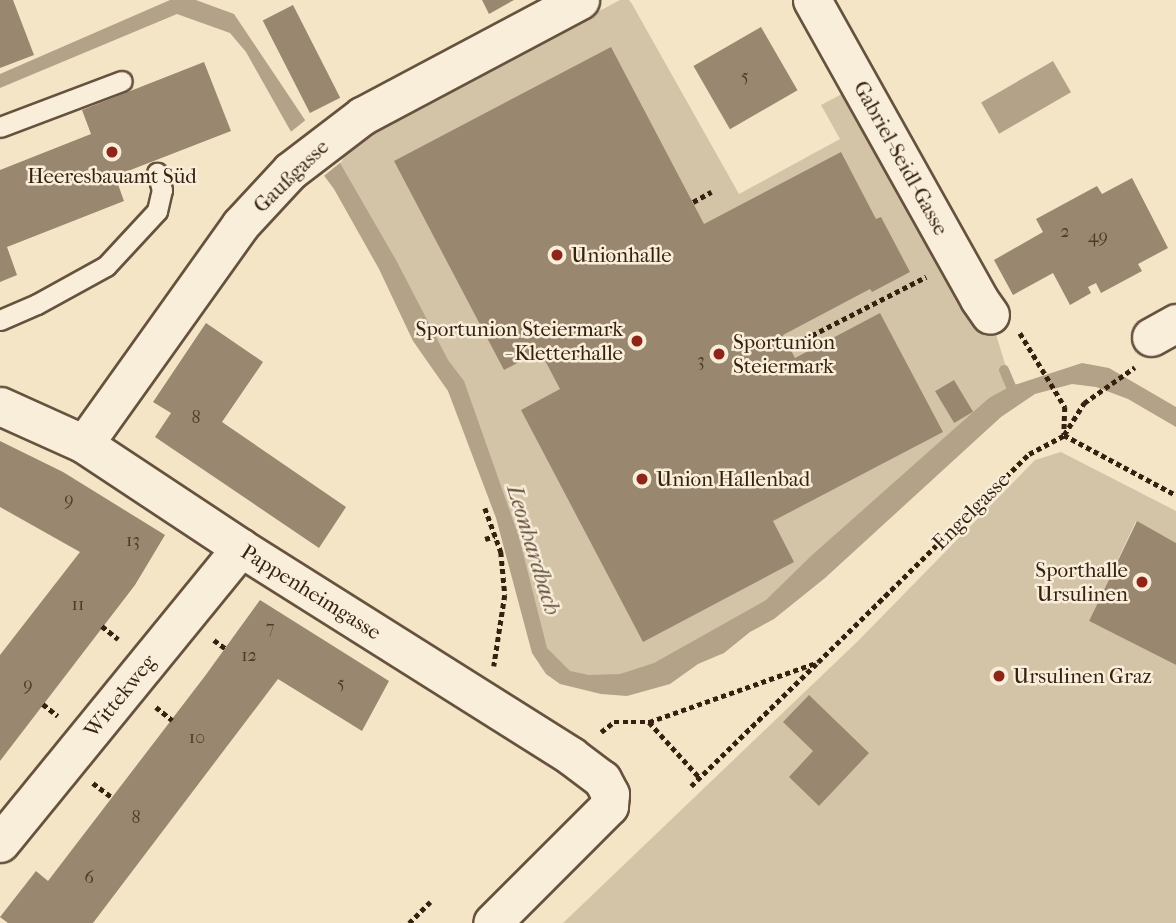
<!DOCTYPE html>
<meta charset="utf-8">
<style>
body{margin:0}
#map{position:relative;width:1176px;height:923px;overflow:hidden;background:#f4e5c6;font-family:"IM FELL French Canon",serif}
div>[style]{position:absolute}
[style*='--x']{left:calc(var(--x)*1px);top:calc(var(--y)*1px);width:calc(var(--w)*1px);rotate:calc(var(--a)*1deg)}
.green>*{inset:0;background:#d4c4a7}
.water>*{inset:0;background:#b3a288;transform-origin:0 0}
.pier>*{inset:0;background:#f4e5c6;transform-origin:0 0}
.stream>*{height:10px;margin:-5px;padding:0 5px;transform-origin:5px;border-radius:5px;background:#b3a288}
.building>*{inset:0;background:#99876f;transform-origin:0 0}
.path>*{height:4.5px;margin-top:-2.25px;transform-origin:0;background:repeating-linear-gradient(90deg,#362110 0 5px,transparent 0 8.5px)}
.roads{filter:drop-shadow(2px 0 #66523e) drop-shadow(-2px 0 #66523e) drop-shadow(0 2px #66523e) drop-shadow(0 -2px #66523e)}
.service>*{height:19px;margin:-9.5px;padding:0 9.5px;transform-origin:9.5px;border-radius:9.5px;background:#f8eeda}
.minor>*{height:37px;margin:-18.5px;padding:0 18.5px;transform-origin:18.5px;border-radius:18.5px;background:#f8eeda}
.dots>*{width:19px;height:19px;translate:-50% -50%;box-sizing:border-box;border:4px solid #f8eeda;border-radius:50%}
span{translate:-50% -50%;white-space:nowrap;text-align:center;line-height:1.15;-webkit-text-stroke:5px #f8eeda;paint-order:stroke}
.number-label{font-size:18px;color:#4f3a28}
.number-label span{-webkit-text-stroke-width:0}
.street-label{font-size:21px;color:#362110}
.poi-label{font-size:21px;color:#362110}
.left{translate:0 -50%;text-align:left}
.right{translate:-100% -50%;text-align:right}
.water-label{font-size:23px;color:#624e3a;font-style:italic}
</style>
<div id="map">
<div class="green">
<i style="clip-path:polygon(620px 0,629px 0,632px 4px,739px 194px,840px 139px,821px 105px,861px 84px,990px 315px,1015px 396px,772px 606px,661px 673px,574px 680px,541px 650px,456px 394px,332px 173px,357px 140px)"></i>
<i style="clip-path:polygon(1061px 452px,1176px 511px,1176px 543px,1136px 521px,1089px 621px,1176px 665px,1176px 923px,563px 923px,859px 640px,1035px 460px)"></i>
</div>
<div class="water">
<i style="clip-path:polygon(170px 0,196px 0,234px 14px,305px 120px,340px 163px,396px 260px,448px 360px,464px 381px,519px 537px,547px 648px,570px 671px,589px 675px,620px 674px,654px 663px,766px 600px,811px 556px,989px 398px,1011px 386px,1082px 363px,1109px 368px,1176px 407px,1176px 427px,1128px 399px,1096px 387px,1072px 384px,1035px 394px,1001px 417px,825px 578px,774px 619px,750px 632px,724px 653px,698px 664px,670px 684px,627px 696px,601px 694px,560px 684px,546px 674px,532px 653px,496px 518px,448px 391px,413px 341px,379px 269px,334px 189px,290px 130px,246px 52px,230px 33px,177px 14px,0 88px,0 74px)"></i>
<i style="left:1053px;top:61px;width:36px;height:83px;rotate:60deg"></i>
</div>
<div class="pier">
<i style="left:308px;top:118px;width:55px;height:25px;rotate:51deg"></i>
</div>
<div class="stream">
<i style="--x:1004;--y:370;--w:28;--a:67"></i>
</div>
<div class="building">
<i style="clip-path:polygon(0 0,13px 0,34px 55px,0 68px)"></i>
<i style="clip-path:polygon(482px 0,514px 0,489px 14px)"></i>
<i style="left:293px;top:5px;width:104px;height:34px;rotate:63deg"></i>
<i style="left:761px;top:27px;width:73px;height:78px;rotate:60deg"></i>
<i style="clip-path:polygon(611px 47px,704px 224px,841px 152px,876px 219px,881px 217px,910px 272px,872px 292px,870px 289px,783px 335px,795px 358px,880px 313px,943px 432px,773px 521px,794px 562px,643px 642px,521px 410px,560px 389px,540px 351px,504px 370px,394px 161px)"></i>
<i style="clip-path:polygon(204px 62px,231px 131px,115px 176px,124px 201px,7px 247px,17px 275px,0 282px,0 170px,91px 134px,82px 110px)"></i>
<i style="clip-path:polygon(1132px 178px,1168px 248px,1138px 264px,1142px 271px,1101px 293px,1096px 283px,1088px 287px,1091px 293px,1070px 305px,1053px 273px,1013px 295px,994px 260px,1043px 232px,1036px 219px,1097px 186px,1102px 194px)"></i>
<i style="clip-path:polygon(206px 323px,263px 362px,222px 422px,346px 507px,319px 548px,155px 437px,171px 413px,153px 402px)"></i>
<i style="left:954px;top:380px;width:37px;height:22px;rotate:59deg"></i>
<i style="clip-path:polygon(0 441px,63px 472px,165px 535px,135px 585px,0 761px,0 655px,80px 552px,0 507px)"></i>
<i style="clip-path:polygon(1137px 521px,1176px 543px,1176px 665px,1089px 621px)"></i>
<i style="clip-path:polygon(260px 600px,389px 681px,362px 731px,278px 679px,93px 923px,8px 923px,0 917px,36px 871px,48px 881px,205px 676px)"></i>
<i style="clip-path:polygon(809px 695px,869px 753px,819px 806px,789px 777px,813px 751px,783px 722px)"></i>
</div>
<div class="path">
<i style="--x:693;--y:202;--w:21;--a:-29"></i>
<i style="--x:1020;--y:333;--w:87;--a:58.7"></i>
<i style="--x:1065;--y:407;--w:27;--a:92"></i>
<i style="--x:789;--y:347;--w:154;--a:-27.1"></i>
<i style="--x:1064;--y:435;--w:127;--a:28.2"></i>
<i style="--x:485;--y:508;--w:47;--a:70"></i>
<i style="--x:501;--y:552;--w:43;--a:84.7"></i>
<i style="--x:505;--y:595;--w:72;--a:98.8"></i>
<i style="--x:485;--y:539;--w:10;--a:-17"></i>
<i style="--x:102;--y:626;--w:21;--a:39"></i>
<i style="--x:214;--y:640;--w:14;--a:36"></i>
<i style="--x:43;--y:704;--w:19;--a:39"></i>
<i style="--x:156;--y:707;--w:21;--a:39"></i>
<i style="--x:649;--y:722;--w:74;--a:47.7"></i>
<i style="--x:601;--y:732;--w:16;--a:-38"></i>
<i style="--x:614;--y:722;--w:35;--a:0"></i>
<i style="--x:649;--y:722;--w:179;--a:-19.5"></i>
<i style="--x:818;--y:662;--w:296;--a:-44.6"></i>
<i style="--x:1029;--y:454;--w:40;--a:-28"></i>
<i style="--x:1064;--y:435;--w:38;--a:-58"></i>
<i style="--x:1084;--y:403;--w:62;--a:-35.2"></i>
<i style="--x:93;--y:783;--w:25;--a:37"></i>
<i style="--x:691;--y:786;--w:175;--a:-44.3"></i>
<i style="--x:409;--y:923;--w:30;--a:-45"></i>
</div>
<div class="roads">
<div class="service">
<i style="--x:0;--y:127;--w:130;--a:-20.7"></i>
<i style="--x:0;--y:320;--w:40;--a:-23.4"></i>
<i style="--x:37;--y:304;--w:79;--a:-28.8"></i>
<i style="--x:106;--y:266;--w:75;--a:-47.2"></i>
<i style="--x:157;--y:211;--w:22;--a:-77"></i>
<i style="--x:162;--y:190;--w:18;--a:-106"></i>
</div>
<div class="minor">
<i style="--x:812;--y:0;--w:342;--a:60.8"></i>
<i style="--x:979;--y:299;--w:19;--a:55"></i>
<i style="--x:1151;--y:337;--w:29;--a:-29"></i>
<i style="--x:0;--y:406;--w:92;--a:24.3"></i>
<i style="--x:84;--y:444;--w:188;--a:33.5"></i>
<i style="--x:241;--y:548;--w:390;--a:32.2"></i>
<i style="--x:571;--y:756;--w:39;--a:37"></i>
<i style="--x:602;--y:779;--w:17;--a:62"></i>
<i style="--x:610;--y:794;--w:12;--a:95"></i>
<i style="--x:609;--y:806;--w:165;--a:135"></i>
<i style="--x:84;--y:444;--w:269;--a:-54.5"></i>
<i style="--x:240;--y:225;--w:74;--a:-47.2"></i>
<i style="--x:290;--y:171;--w:91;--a:-37.4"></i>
<i style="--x:362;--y:116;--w:247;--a:-28"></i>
<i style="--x:0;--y:843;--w:381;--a:-50.8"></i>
</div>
</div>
<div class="dots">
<i style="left:112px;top:152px;background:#8f2418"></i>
<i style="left:557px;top:255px;background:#8f2418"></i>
<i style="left:637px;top:341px;background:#8f2418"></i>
<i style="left:719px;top:354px;background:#8f2418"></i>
<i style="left:642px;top:479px;background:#8f2418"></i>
<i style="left:1142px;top:582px;background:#8f2418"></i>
<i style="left:999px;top:676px;background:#8f2418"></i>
</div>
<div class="number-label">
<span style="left:745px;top:77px">5</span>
<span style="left:1065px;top:232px">2</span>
<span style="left:1098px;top:237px">49</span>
<span style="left:701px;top:361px">3</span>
<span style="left:196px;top:418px">8</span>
<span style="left:69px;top:500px">9</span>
<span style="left:133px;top:541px">13</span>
<span style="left:78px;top:605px">11</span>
<span style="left:270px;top:628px">7</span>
<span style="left:249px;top:656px">12</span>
<span style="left:341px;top:684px">5</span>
<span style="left:28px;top:685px">9</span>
<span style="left:197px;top:738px">10</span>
<span style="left:136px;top:818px">8</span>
<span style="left:89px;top:878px">6</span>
</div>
<div class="street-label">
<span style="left:901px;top:158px;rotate:61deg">Gabriel-Seidl-Gasse</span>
<span style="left:291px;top:176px;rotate:-44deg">Gaußgasse</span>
<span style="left:971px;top:511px;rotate:-45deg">Engelgasse</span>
<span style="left:311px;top:592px;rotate:32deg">Pappenheimgasse</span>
<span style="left:120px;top:696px;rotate:-51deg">Wittekweg</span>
</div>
<div class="poi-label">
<span style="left:112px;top:176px">Heeresbauamt Süd</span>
<span class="left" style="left:571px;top:255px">Unionhalle</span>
<span class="right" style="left:623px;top:341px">Sportunion Steiermark<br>- Kletterhalle</span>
<span class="left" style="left:733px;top:354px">Sportunion<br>Steiermark</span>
<span class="left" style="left:656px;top:479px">Union Hallenbad</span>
<span class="right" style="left:1128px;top:582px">Sporthalle<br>Ursulinen</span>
<span class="left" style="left:1013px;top:676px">Ursulinen Graz</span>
</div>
<div class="water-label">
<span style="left:533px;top:550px;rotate:73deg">Leonhardbach</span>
</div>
</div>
